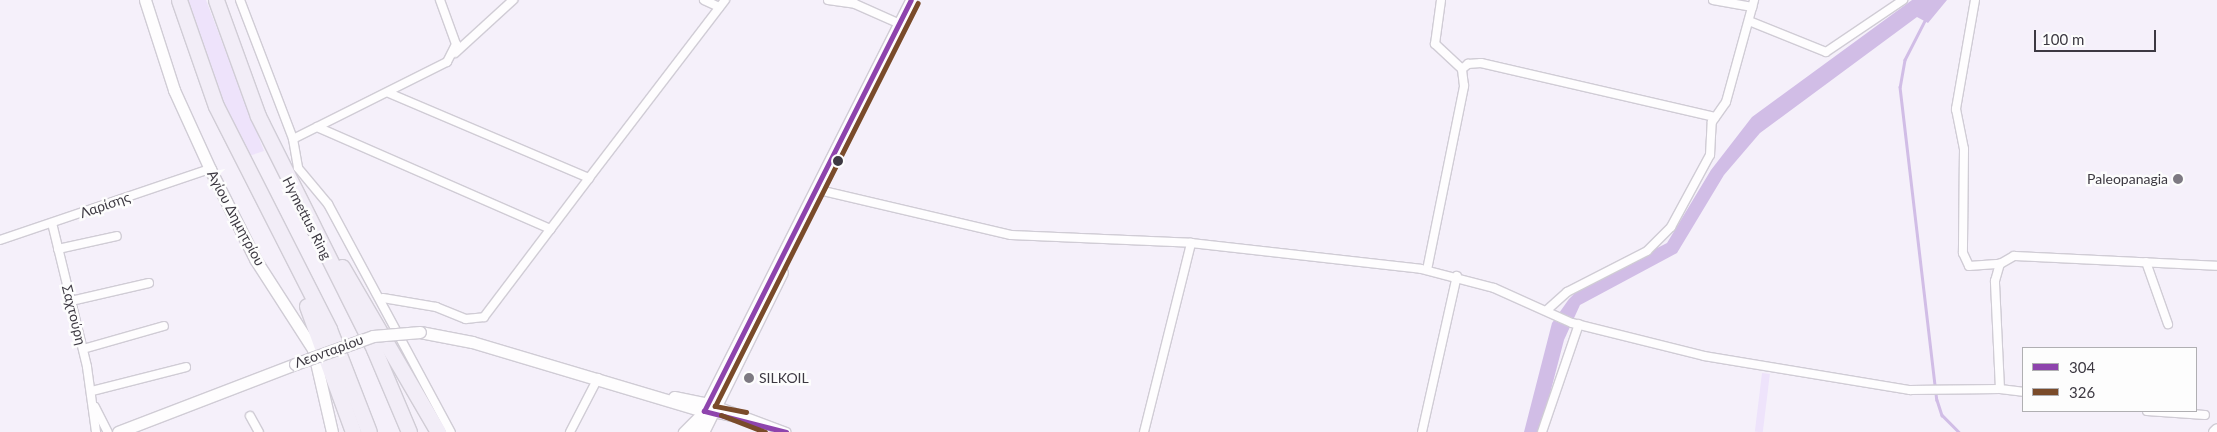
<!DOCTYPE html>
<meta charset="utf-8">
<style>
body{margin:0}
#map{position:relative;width:2217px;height:432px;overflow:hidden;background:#f5f0fa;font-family:Lato,sans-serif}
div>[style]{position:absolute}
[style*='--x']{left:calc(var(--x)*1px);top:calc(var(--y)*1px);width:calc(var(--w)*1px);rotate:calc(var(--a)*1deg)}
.green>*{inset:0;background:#eee3fb;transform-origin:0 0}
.water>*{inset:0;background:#d1bde6}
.stream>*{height:2.5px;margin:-1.25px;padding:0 1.25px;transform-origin:1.25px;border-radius:1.25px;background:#d1bde6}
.roads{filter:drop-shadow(1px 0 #d0ccd5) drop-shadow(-1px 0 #d0ccd5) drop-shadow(0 1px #d0ccd5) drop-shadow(0 -1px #d0ccd5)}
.street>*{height:8px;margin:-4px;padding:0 4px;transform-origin:4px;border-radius:4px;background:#fefdfe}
.secondary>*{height:11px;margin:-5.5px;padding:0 5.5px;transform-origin:5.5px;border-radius:5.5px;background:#fefdfe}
.highway>*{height:15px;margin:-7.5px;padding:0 7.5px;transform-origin:7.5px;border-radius:7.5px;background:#f2edf7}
.bridges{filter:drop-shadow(1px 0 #d0ccd5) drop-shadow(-1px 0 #d0ccd5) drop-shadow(0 1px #d0ccd5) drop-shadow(0 -1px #d0ccd5)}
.secondary-bridge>*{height:11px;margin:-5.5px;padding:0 5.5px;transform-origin:5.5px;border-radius:5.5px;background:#fefdfe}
.bus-1>*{height:5px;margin:-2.5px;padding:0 2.5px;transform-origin:2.5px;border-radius:2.5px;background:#8e44ad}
.bus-2>*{height:5px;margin:-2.5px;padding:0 2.5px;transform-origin:2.5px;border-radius:2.5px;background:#7a4b2a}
.dots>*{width:14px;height:14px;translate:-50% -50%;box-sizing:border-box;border:2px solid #fdfdfd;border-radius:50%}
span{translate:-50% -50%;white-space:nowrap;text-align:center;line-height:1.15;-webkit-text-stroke:5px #fdfdfd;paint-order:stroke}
.poi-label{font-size:14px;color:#3d3942}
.right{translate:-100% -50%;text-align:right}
.left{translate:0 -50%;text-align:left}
.street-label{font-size:14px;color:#3d3942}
.legend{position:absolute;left:2022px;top:347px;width:175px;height:65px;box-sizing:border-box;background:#fdfdfd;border:1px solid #b0afb2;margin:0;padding:6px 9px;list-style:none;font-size:15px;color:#3d3942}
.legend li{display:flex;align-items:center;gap:10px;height:25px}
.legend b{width:25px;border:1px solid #b0afb2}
.scale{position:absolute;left:2034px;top:30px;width:122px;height:22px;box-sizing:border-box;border:2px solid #3d3942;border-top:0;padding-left:6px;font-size:15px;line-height:18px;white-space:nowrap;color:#3d3942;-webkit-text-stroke:4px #fdfdfd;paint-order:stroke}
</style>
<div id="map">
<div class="green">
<i style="clip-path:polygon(186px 0,206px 0,264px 151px,246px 157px,212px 78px)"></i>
<i style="left:1762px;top:373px;width:8px;height:59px;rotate:7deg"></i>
</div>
<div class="water">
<i style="clip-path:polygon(1912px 0,1947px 0,1928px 23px,1917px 17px,1760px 133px,1724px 175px,1677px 253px,1580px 305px,1564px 340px,1540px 432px,1524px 432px,1552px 323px,1569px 299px,1581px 287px,1667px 243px,1711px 170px,1752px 117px)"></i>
</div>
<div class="stream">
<i style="--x:1926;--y:19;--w:46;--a:117.1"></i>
<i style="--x:1905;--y:60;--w:27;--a:100"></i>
<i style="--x:1900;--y:87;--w:315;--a:83.3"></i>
<i style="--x:1937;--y:400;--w:16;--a:72"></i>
<i style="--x:1942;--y:415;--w:24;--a:45"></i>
</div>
<div class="roads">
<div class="street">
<i style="--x:240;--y:0;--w:149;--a:69.1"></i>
<i style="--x:293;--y:139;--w:29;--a:80"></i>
<i style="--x:298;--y:168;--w:47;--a:50.2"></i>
<i style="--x:328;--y:204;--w:259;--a:61.7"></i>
<i style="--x:704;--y:0;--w:17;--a:25"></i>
<i style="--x:828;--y:0;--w:27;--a:8"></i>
<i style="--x:855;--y:4;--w:49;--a:24"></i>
<i style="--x:1713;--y:0;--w:40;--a:10"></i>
<i style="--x:1975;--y:0;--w:111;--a:99.9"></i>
<i style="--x:1956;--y:109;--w:41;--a:78.7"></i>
<i style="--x:1964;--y:149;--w:104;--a:90.6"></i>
<i style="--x:1963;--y:253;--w:14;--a:65"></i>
<i style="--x:1969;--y:266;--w:31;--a:-4"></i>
<i style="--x:1749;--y:21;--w:83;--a:21.9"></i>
<i style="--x:1826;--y:52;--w:93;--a:-34"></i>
<i style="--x:455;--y:53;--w:79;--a:-42.4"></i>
<i style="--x:1462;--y:69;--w:8;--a:-40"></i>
<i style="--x:1468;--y:64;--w:13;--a:-4"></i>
<i style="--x:1481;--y:63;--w:240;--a:13"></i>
<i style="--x:317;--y:127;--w:255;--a:23.6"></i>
<i style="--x:293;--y:139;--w:172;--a:-26.6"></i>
<i style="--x:447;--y:62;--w:20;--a:-63"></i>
<i style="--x:456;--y:44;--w:47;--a:-110"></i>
<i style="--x:589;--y:178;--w:224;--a:-52.6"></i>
<i style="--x:819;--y:190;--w:197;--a:13.2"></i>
<i style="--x:1011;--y:235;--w:180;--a:2.5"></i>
<i style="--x:1191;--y:243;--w:231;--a:6.4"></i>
<i style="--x:1421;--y:269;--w:75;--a:14.6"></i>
<i style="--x:1494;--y:288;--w:85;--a:24.2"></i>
<i style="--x:1572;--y:323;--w:136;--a:14"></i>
<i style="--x:1704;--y:356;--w:209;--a:9.4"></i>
<i style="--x:1910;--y:390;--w:90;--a:-0.6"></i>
<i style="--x:2000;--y:389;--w:108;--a:-92.7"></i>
<i style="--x:1995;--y:281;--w:18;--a:-74"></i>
<i style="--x:2000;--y:264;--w:16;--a:-30"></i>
<i style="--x:2014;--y:256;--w:203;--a:2.8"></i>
<i style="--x:52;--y:223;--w:148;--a:76.3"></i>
<i style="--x:87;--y:367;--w:66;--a:82.1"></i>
<i style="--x:0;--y:240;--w:222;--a:-18.7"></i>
<i style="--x:58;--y:249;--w:60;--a:-12.4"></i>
<i style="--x:2146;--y:262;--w:66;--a:70.5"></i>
<i style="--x:1427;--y:270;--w:188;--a:-78.6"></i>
<i style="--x:1464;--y:86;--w:17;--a:-97"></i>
<i style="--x:1462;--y:69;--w:37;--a:-137"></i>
<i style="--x:1435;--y:44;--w:44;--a:-82.2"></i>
<i style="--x:383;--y:298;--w:54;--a:9.6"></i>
<i style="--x:436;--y:307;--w:32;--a:22"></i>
<i style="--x:466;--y:319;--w:18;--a:-6"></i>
<i style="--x:484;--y:317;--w:174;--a:-52.9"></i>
<i style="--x:589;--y:178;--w:217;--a:-157"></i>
<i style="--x:71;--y:301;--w:80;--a:-13"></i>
<i style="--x:1547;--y:310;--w:27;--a:-42"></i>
<i style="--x:1567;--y:292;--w:90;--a:-27.1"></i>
<i style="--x:1647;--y:251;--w:34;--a:-45"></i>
<i style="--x:1671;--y:227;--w:82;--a:-61.6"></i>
<i style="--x:1710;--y:155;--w:33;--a:-87"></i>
<i style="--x:1712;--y:122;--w:24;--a:-55"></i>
<i style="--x:1726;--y:102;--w:106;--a:-74.6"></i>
<i style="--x:83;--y:349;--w:84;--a:-15.9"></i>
<i style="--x:2000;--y:389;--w:23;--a:7"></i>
<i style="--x:92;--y:391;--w:97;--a:-14.3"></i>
<i style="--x:717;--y:406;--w:74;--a:20.6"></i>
<i style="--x:95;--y:407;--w:28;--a:63"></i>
<i style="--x:2147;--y:411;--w:58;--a:3.9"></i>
<i style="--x:250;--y:416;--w:18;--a:61"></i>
<i style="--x:570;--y:432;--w:61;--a:-62.6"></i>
<i style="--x:683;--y:432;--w:30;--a:-45"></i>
<i style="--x:704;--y:411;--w:40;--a:12"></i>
<i style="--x:1144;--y:432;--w:195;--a:-76"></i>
<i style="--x:1422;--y:432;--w:160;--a:-77.4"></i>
<i style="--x:1542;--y:432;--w:114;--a:-71.1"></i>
</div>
<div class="secondary">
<i style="--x:145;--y:0;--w:95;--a:72.1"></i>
<i style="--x:174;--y:90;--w:87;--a:65.5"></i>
<i style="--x:210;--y:169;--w:101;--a:63.4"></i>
<i style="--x:255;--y:259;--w:107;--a:57.2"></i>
<i style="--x:313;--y:349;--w:85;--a:77.1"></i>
<i style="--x:420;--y:332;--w:53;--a:10.9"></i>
<i style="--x:472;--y:342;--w:242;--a:16.6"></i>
<i style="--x:674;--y:397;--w:41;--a:11.3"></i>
<i style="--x:118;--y:432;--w:190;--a:-21"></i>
<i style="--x:693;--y:432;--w:484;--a:-63.2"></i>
<i style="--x:703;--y:432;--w:178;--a:-63.7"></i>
<i style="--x:2214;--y:432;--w:4;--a:-45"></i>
</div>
<div class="highway">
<i style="--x:179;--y:0;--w:112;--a:70.8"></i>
<i style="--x:216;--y:106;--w:250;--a:63.1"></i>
<i style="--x:329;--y:329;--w:110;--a:68.8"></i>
<i style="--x:216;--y:0;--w:123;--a:70.1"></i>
<i style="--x:258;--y:116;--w:260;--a:63.5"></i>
<i style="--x:374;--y:349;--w:90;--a:67.1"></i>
<i style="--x:342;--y:267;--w:191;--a:59.8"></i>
<i style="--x:307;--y:306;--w:134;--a:69.9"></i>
</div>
</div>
<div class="bridges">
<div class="secondary-bridge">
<i style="--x:295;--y:364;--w:83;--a:-19.7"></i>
<i style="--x:373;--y:336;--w:47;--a:-4.9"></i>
</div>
</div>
<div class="bus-1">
<i style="--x:786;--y:432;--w:85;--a:-165.6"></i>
<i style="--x:704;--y:411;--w:460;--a:-63.3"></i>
</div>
<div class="bus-2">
<i style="--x:746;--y:412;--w:32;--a:-169"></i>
<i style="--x:715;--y:406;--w:451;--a:-63.3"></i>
<i style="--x:721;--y:415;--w:47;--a:21.1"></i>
</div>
<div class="dots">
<i style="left:838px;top:161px;background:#3d3942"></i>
<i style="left:2178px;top:179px;background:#7d7982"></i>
<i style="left:749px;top:378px;background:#7d7982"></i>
</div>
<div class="poi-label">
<span class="right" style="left:2168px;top:179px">Paleopanagia</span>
<span class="left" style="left:759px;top:378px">SILKOIL</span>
</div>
<div class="street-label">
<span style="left:105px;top:205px;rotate:-19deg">Λαρίσης</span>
<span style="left:236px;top:218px;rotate:62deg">Αγίου Δημητρίου</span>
<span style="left:307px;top:218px;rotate:63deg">Hymettus Ring</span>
<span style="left:74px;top:315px;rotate:76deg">Σαχτούρη</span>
<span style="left:329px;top:351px;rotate:-20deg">Λεονταρίου</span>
</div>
<ul class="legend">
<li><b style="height:6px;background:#8e44ad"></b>304</li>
<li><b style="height:6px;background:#7a4b2a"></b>326</li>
</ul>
<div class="scale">100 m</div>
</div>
